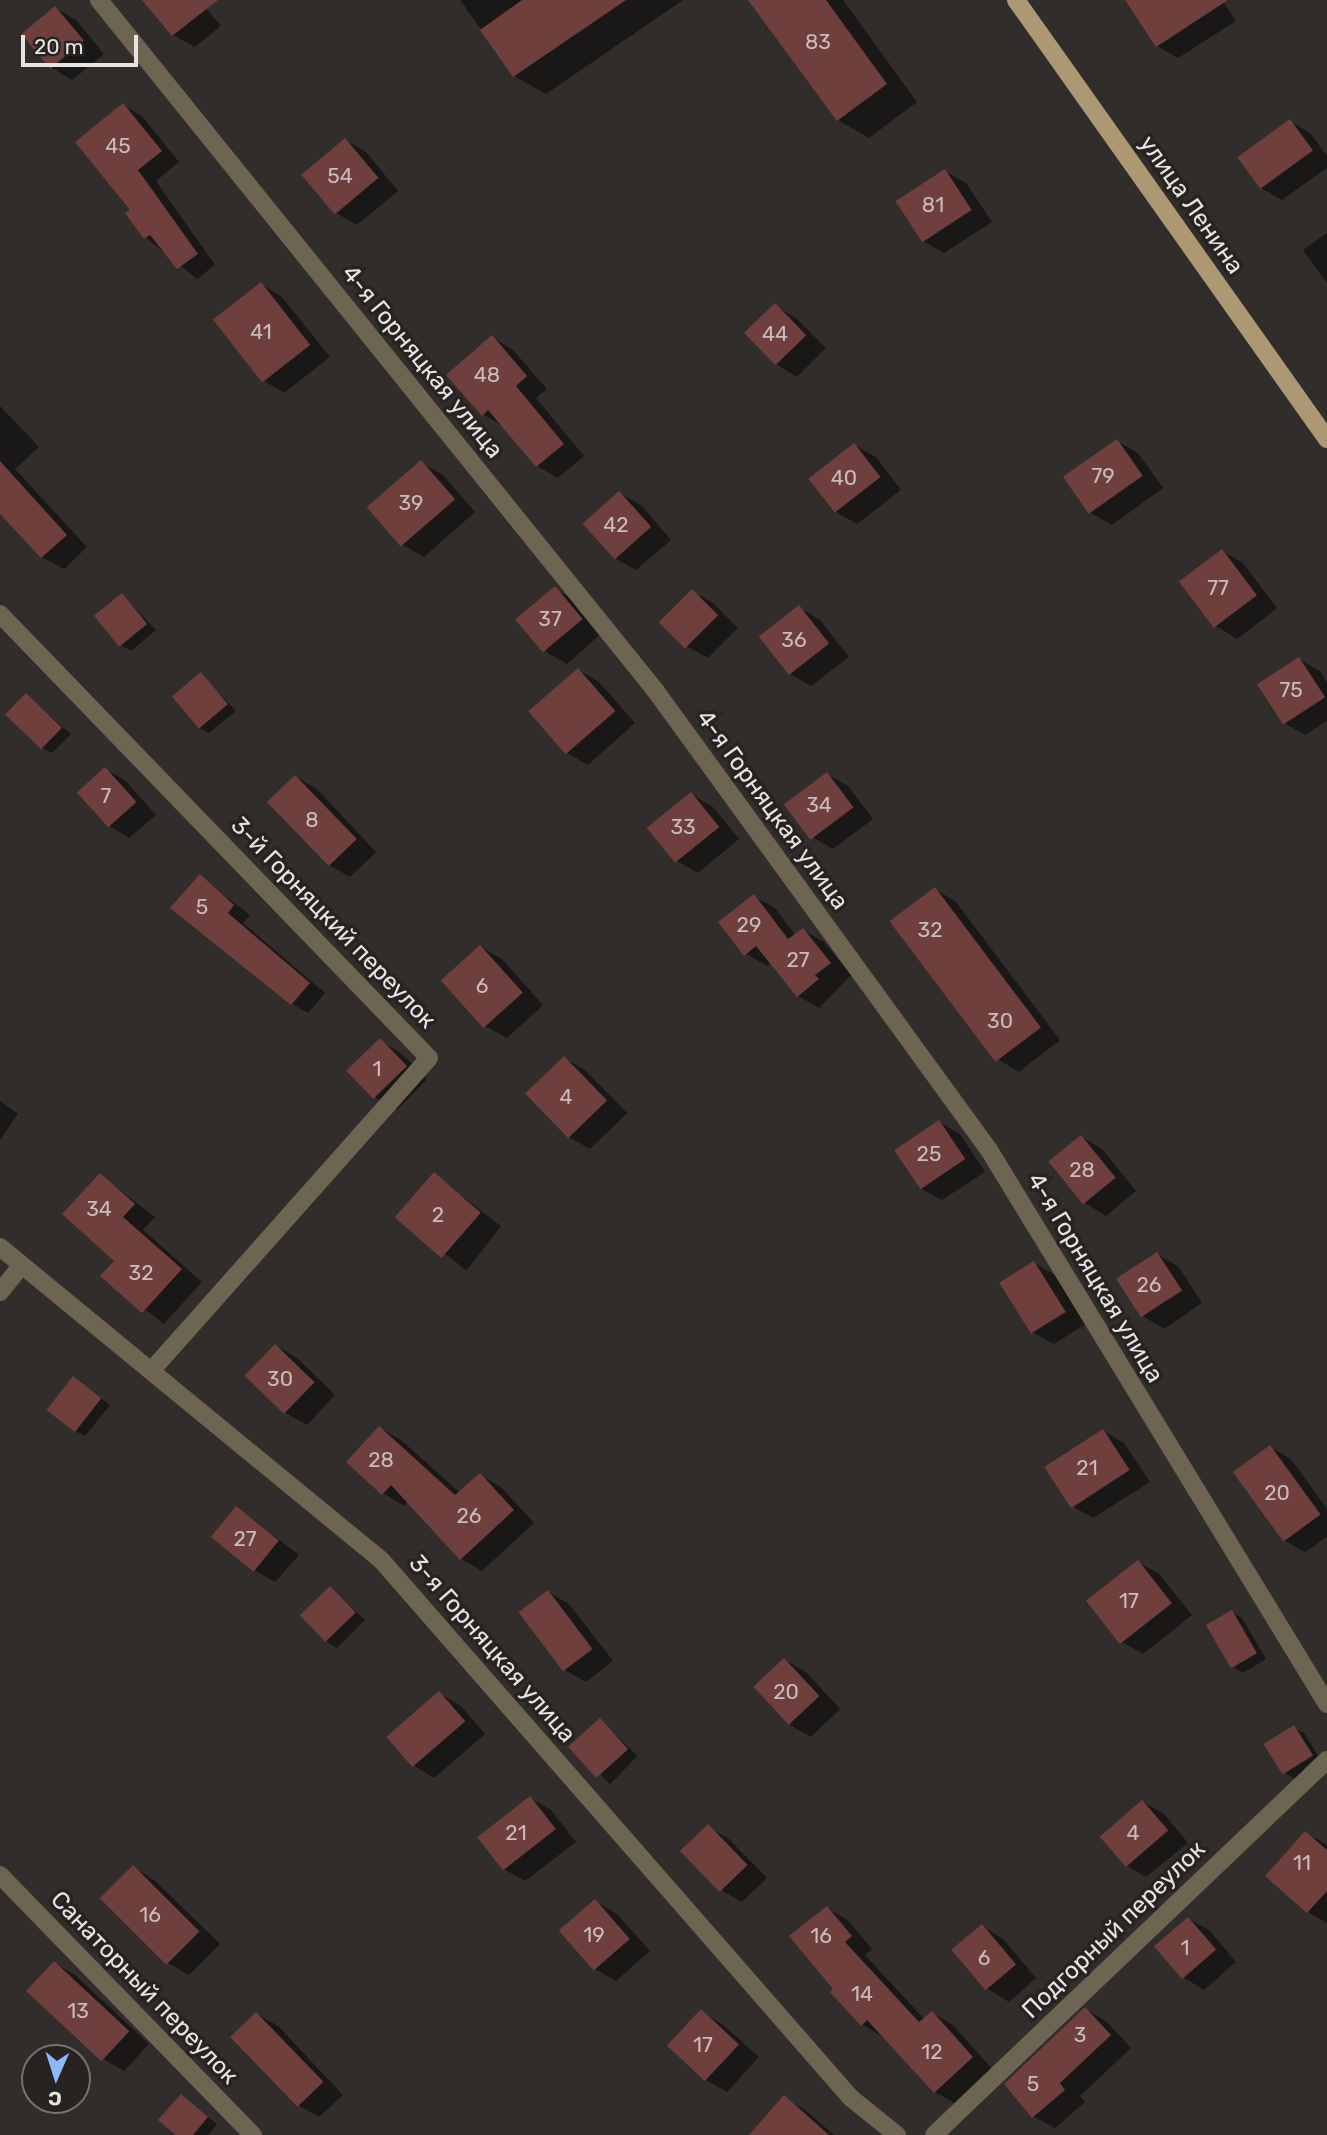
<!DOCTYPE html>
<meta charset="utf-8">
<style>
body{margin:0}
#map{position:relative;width:1327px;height:2135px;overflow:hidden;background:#312d2b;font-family:Rubik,sans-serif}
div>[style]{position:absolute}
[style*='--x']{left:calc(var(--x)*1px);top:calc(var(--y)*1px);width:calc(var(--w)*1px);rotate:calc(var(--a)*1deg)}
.shadow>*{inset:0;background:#0007;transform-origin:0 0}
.building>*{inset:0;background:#6f3f3e;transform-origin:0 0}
.minor>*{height:18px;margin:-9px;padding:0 9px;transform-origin:9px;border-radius:9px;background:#6d6452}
.major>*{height:18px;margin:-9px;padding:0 9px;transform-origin:9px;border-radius:9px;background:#ac9973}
span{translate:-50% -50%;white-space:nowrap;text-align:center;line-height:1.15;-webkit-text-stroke:7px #272321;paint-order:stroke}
.number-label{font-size:21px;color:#c9bcba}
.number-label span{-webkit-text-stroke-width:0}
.street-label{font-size:24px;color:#e7e5e3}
.north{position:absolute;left:21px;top:2044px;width:70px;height:70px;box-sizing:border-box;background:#272321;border:2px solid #74716f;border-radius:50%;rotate:183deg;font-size:19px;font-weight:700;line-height:28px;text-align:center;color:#e7e5e3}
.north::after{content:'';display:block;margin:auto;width:24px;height:32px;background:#8bb9fc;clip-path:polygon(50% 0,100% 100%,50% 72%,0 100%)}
.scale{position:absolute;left:21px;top:35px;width:117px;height:32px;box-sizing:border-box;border:4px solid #e7e5e3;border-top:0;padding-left:9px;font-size:21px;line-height:24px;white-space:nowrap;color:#e7e5e3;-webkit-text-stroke:5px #272321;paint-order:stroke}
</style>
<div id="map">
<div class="shadow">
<i style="clip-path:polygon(145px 0,199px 0,221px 26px,195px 47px,173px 35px)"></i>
<i style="clip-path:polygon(460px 0,683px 0,546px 94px,514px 76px)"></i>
<i style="clip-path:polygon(751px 0,843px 0,917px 102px,869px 138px,838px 120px)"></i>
<i style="clip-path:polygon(1127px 0,1222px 0,1236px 21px,1178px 58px,1157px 46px)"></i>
<i style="clip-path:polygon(55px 8px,76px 20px,104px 54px,72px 80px,51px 67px)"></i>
<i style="clip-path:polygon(123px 105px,142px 116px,179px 162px,156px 181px,215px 265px,197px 279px,145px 237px,132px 210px)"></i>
<i style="clip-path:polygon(1290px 121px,1311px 134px,1327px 156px,1327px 168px,1282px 200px,1261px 188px)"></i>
<i style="clip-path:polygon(345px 140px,366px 152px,398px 191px,357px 225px,336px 213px)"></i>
<i style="clip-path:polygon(945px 171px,966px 183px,992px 222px,944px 253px,923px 241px)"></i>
<i style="clip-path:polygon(1327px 233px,1327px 283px,1303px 250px)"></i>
<i style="clip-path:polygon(261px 284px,282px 297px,330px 357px,284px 393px,263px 380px)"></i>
<i style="clip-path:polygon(775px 306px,796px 318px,826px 348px,797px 377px,776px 364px)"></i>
<i style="clip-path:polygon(492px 337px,513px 350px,547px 389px,536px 398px,584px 456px,558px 478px,537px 466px,504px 427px,483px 414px)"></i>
<i style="clip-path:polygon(0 406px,39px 447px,15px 469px,87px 547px,64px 569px,42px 557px,0 512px)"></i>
<i style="clip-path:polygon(1117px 441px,1138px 453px,1163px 488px,1112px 525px,1091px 513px)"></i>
<i style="clip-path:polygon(854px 445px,876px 457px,901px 490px,857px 524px,836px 512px)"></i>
<i style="clip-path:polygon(422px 463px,443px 475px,475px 512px,424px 557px,403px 545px)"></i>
<i style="clip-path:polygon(619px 493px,641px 505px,671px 540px,636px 570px,614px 558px,584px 524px)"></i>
<i style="clip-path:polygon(1222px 551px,1243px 563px,1277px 608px,1237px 639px,1216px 626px)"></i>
<i style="clip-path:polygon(555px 589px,576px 601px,603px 632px,567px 664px,546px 652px)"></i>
<i style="clip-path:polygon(692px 591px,713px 603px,738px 628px,708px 658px,686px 646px,662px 622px)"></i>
<i style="clip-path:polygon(122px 595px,156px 630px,131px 651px,121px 645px)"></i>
<i style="clip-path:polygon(799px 607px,820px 620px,849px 657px,811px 686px,790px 674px)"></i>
<i style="clip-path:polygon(1299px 659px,1320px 671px,1327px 682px,1327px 721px,1305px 735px,1284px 723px)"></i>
<i style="clip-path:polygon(578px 670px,599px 682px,635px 723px,588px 765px,567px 753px,530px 711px)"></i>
<i style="clip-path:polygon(201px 674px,236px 711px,209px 733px,199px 728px)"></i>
<i style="clip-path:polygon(26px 695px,71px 734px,52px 753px,42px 748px)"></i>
<i style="clip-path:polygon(105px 769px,126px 781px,156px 815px,129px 838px,108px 825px)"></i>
<i style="clip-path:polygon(827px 774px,848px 786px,873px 819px,833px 849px,812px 837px)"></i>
<i style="clip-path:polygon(296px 777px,317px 789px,376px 852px,350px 877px,329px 865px)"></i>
<i style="clip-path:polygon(691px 794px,713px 807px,739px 839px,698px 873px,677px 861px)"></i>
<i style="clip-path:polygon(200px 877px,250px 915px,243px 923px,325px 993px,308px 1013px,292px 1004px)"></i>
<i style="clip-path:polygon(935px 889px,956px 902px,1060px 1040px,1019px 1072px,998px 1059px)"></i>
<i style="clip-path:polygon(754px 896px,775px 908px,796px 936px,803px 930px,824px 942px,851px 975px,819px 1008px,798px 996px,772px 963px,767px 966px,746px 954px)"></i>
<i style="clip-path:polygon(481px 947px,502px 959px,543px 1005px,507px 1038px,485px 1026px,444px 981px)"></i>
<i style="clip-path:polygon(380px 1041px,401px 1053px,427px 1079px,397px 1110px,376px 1098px)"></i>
<i style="clip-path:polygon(564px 1058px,585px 1070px,627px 1113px,590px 1149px,569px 1137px)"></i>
<i style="clip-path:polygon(0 1101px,18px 1114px,0 1140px)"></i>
<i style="clip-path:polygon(939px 1122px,960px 1134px,985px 1172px,942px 1200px,920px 1188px)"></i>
<i style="clip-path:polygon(1081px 1137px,1102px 1149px,1136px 1191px,1106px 1216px,1085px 1203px)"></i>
<i style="left:434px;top:1174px;width:85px;height:56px;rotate:38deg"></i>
<i style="clip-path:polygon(100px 1175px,155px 1217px,143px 1230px,202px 1282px,164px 1324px,103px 1276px,116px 1261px)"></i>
<i style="clip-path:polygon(1157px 1254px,1178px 1266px,1202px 1303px,1164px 1329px,1143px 1316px)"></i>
<i style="clip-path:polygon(1034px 1263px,1055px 1275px,1086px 1324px,1054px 1344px,1032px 1332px)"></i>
<i style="clip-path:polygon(276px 1346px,297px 1358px,335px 1395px,307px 1425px,286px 1413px,248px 1376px)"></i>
<i style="clip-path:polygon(74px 1378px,110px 1405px,85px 1436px,75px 1431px)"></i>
<i style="clip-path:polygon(380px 1428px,401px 1440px,460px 1493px,480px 1475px,501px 1487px,534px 1523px,482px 1571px,461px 1559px,408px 1501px,404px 1506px,383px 1493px)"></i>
<i style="clip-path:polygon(1103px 1431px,1124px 1443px,1150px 1482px,1093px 1518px,1072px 1506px)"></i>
<i style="clip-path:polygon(1270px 1447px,1291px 1459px,1327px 1509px,1327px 1537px,1305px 1552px,1284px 1540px,1235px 1472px)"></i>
<i style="clip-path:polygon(237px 1508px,299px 1555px,275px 1582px,254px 1570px)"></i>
<i style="clip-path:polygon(1138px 1562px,1159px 1574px,1192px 1615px,1143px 1654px,1122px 1642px,1089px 1600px)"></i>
<i style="clip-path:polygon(330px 1588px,365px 1620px,337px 1648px,327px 1642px)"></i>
<i style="clip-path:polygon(548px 1592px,569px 1604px,613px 1661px,586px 1682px,565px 1670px)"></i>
<i style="clip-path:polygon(1232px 1612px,1242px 1618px,1266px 1659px,1243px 1673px,1233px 1667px)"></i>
<i style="clip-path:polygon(785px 1660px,806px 1672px,840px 1709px,811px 1737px,790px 1725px)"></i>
<i style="clip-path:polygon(439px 1693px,461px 1706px,485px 1734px,434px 1778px,413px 1765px)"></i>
<i style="left:600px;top:1720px;width:52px;height:39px;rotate:44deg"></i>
<i style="clip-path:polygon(1294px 1728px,1304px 1733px,1322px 1762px,1295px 1779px,1285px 1773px)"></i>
<i style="clip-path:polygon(530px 1798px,551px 1810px,576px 1842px,525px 1881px,504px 1869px)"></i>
<i style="clip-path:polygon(1143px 1802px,1164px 1814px,1188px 1843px,1146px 1877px,1125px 1865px)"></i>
<i style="clip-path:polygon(708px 1827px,729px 1839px,767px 1878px,742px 1902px,721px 1890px)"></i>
<i style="clip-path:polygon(1306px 1833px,1327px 1845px,1327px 1923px,1308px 1912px)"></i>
<i style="clip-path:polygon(133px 1867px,154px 1880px,220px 1944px,189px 1975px,168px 1963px)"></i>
<i style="clip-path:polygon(595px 1901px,617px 1914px,650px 1951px,616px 1981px,595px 1969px,562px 1931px)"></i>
<i style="clip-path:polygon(827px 1908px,848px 1920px,872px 1949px,865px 1955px,925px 2020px,932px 2013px,953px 2025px,993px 2070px,956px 2104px,935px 2092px,883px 2037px,862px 2024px,835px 1989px)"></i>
<i style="clip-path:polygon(1189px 1919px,1210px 1931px,1236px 1962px,1204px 1990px,1183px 1977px)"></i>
<i style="clip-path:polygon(982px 1926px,1003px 1939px,1036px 1978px,1009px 2002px,988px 1989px)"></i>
<i style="clip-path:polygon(54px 1963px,75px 1975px,149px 2044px,124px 2071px,103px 2059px,29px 1990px)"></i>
<i style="clip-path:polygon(1085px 2009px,1106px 2021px,1131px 2048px,1080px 2096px,1085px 2102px,1055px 2128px,1033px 2116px)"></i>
<i style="clip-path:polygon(701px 2012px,722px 2024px,759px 2057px,727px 2092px,706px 2080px)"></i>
<i style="clip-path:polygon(257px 2014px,278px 2026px,343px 2095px,319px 2117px,298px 2105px)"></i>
<i style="clip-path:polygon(181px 2096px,217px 2124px,208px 2135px,179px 2135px)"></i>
<i style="clip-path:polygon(784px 2098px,805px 2110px,834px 2135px,758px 2135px)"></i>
</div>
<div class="building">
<i style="clip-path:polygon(142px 0,218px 0,172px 36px)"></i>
<i style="clip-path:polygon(522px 0,626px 0,513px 77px,480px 30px)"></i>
<i style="clip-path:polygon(748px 0,826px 0,887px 84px,837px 121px)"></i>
<i style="clip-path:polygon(1125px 0,1228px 0,1156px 47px)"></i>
<i style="left:55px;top:6px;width:45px;height:44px;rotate:50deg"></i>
<i style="clip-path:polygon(123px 103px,162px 151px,138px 170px,198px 254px,177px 269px,150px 235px,144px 239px,125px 213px,130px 210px,75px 142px)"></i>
<i style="left:1290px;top:119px;width:39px;height:65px;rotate:54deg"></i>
<i style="left:345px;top:138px;width:52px;height:57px;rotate:50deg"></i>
<i style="left:945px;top:169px;width:49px;height:59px;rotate:57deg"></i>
<i style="left:261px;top:282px;width:80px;height:61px;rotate:52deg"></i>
<i style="left:775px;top:303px;width:45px;height:43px;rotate:46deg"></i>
<i style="clip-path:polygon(492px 335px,527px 376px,516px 386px,564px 444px,536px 467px,488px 410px,482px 416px,446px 375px)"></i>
<i style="left:1117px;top:439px;width:45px;height:66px;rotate:55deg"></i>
<i style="left:854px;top:443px;width:43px;height:58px;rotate:52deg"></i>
<i style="left:421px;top:460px;width:52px;height:72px;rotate:49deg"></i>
<i style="clip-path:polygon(0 461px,67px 535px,41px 558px,0 514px)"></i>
<i style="left:619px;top:491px;width:48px;height:49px;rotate:48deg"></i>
<i style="left:1222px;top:549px;width:58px;height:54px;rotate:53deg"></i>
<i style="left:555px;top:586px;width:43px;height:52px;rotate:50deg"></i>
<i style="left:692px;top:589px;width:37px;height:47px;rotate:45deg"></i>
<i style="left:122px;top:593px;width:40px;height:36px;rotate:51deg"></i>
<i style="left:799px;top:605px;width:49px;height:51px;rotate:52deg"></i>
<i style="left:1299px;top:657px;width:48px;height:50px;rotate:57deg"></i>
<i style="left:578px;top:668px;width:57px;height:66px;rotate:49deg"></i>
<i style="left:201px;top:672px;width:42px;height:38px;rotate:50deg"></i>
<i style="left:26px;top:693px;width:50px;height:30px;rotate:44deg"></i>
<i style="left:105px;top:767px;width:47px;height:38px;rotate:48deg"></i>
<i style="left:827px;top:772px;width:44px;height:54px;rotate:53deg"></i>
<i style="left:295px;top:775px;width:89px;height:39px;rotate:46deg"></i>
<i style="left:691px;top:792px;width:45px;height:57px;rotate:51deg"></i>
<i style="clip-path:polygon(200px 874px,234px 905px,228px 913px,310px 983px,291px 1005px,170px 908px)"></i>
<i style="left:935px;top:887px;width:176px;height:57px;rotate:53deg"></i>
<i style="clip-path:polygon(754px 894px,788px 939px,803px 928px,831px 963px,815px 975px,819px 979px,797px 997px,756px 946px,744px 956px,718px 922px)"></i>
<i style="left:480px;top:945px;width:64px;height:53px;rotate:48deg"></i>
<i style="left:380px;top:1038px;width:39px;height:47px;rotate:46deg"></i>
<i style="left:564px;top:1056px;width:62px;height:54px;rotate:46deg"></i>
<i style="left:939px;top:1120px;width:47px;height:54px;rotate:56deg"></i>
<i style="left:1081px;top:1135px;width:55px;height:42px;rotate:51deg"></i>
<i style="left:434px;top:1172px;width:62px;height:60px;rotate:41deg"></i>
<i style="clip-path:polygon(100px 1173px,135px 1204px,123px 1217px,182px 1269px,142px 1313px,100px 1276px,114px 1261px,62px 1214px)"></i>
<i style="left:1157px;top:1252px;width:46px;height:49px;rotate:57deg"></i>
<i style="left:1034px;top:1261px;width:60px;height:41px;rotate:58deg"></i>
<i style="left:275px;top:1344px;width:55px;height:44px;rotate:44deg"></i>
<i style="left:73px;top:1376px;width:36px;height:43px;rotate:38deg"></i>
<i style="clip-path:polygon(379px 1426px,455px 1495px,480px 1473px,514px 1510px,460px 1560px,391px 1485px,382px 1495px,346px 1462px)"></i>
<i style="left:1103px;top:1429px;width:49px;height:70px;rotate:57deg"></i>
<i style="left:1270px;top:1445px;width:86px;height:46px;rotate:54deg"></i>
<i style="left:236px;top:1506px;width:55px;height:40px;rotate:39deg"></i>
<i style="left:1138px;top:1560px;width:55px;height:66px;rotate:52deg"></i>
<i style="left:330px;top:1586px;width:37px;height:42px;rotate:46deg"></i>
<i style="left:548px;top:1590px;width:74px;height:37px;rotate:53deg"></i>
<i style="left:1232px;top:1610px;width:50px;height:30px;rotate:60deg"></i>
<i style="left:784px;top:1658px;width:52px;height:42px;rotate:47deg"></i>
<i style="left:439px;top:1691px;width:40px;height:70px;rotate:49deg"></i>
<i style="left:600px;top:1718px;width:42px;height:43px;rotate:48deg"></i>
<i style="left:1294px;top:1725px;width:36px;height:36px;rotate:58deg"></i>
<i style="left:530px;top:1796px;width:42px;height:67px;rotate:52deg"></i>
<i style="left:1142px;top:1800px;width:40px;height:56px;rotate:49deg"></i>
<i style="left:708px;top:1824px;width:57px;height:39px;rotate:46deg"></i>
<i style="clip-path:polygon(1305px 1831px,1327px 1850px,1327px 1891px,1307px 1913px,1265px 1876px)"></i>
<i style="left:133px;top:1865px;width:94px;height:47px;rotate:45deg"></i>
<i style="left:595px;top:1899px;width:53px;height:48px;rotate:49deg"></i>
<i style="clip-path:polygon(827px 1906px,852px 1936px,845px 1942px,919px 2022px,932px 2011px,973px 2057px,934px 2093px,867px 2020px,861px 2026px,830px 1992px,833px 1989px,789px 1936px)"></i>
<i style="left:1188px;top:1917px;width:43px;height:45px;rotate:49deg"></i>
<i style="left:982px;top:1924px;width:53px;height:40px;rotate:50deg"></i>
<i style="left:54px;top:1961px;width:103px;height:41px;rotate:43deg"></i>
<i style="clip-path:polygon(1085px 2007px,1111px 2035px,1060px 2083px,1065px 2090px,1032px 2118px,1004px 2084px)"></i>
<i style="left:701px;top:2009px;width:52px;height:50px;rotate:43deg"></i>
<i style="left:256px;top:2012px;width:97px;height:36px;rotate:46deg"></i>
<i style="clip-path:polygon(181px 2094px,208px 2117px,193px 2135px,176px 2135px,158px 2120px)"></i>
<i style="clip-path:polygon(784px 2095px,829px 2135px,749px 2135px)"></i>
</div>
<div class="minor">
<i style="--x:99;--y:0;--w:886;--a:51.14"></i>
<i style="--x:655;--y:690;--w:568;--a:54.02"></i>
<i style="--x:989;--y:1150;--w:649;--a:58.61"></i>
<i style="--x:0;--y:614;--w:617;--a:45.98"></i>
<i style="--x:429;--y:1058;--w:416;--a:131.6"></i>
<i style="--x:0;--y:1247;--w:494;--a:39.4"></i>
<i style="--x:382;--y:1561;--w:713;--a:48.87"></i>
<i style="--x:851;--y:2098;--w:59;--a:38.8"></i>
<i style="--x:0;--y:1292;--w:32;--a:-51"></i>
<i style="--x:0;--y:1875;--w:363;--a:45.8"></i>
<i style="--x:934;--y:2135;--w:543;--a:-43.66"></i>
</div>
<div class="major">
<i style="--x:1016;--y:0;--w:538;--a:54.69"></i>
</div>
<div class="number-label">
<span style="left:818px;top:42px">83</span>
<span style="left:118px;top:146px">45</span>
<span style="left:340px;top:176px">54</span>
<span style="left:933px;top:205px">81</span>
<span style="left:261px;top:332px">41</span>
<span style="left:775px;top:334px">44</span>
<span style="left:487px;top:375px">48</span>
<span style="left:1103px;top:476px">79</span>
<span style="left:844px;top:478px">40</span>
<span style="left:411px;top:503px">39</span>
<span style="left:616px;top:525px">42</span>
<span style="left:1218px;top:588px">77</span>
<span style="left:550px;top:619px">37</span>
<span style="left:794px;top:640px">36</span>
<span style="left:1291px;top:690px">75</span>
<span style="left:106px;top:796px">7</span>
<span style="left:819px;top:805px">34</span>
<span style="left:312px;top:820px">8</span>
<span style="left:683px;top:827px">33</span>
<span style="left:202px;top:907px">5</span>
<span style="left:749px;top:925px">29</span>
<span style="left:930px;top:930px">32</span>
<span style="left:798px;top:960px">27</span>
<span style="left:482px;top:986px">6</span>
<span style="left:1000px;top:1021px">30</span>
<span style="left:377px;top:1069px">1</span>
<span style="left:566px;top:1097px">4</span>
<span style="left:929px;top:1154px">25</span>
<span style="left:1082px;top:1170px">28</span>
<span style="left:99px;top:1209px">34</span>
<span style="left:438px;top:1215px">2</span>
<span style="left:141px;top:1273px">32</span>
<span style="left:1149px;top:1285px">26</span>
<span style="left:280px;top:1379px">30</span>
<span style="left:381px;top:1460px">28</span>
<span style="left:1087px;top:1468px">21</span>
<span style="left:1277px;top:1493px">20</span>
<span style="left:469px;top:1516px">26</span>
<span style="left:245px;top:1539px">27</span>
<span style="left:1129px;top:1601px">17</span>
<span style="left:786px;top:1692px">20</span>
<span style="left:516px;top:1833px">21</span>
<span style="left:1133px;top:1833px">4</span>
<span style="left:1302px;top:1863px">11</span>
<span style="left:150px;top:1915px">16</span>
<span style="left:594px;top:1935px">19</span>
<span style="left:821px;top:1936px">16</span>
<span style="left:1185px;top:1948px">1</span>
<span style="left:984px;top:1958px">6</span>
<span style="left:862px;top:1994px">14</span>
<span style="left:78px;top:2011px">13</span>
<span style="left:1080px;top:2035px">3</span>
<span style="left:703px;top:2045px">17</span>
<span style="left:932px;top:2052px">12</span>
<span style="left:1033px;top:2084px">5</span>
</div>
<div class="street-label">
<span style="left:1191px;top:205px;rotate:55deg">улица Ленина</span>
<span style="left:422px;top:362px;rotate:51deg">4-я Горняцкая улица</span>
<span style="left:772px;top:810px;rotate:54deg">4-я Горняцкая улица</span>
<span style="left:333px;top:923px;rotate:46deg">3-й Горняцкий переулок</span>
<span style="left:1095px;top:1278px;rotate:59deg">4-я Горняцкая улица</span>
<span style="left:492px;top:1649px;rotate:49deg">3-я Горняцкая улица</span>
<span style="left:1114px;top:1930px;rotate:-44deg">Подгорный переулок</span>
<span style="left:144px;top:1988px;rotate:46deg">Санаторный переулок</span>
</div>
<div class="north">С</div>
<div class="scale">20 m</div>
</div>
